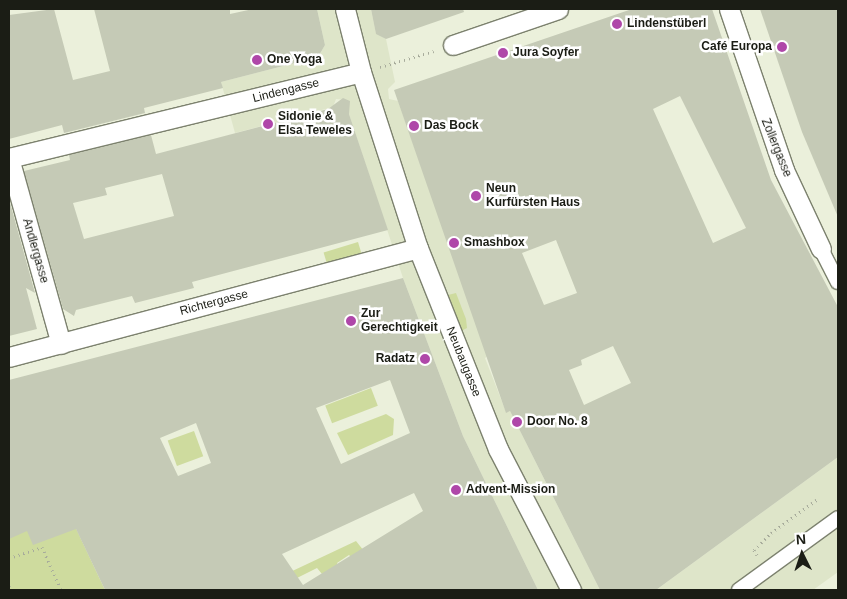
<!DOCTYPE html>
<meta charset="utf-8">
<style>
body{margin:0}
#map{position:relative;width:847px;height:599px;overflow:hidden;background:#ebf0db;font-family:Arial,sans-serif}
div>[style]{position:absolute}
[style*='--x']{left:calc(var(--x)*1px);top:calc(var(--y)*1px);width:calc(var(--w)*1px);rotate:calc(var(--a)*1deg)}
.built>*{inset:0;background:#dee5c9}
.green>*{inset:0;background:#cedb9e;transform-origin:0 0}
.building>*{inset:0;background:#c5cab6}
.path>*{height:3px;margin-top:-1.5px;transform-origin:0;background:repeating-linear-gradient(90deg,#a7ab9b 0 1px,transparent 0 5px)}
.roads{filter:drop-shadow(1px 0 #7c816e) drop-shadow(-1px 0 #7c816e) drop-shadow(0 1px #7c816e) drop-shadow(0 -1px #7c816e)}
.pedestrian>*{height:14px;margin:-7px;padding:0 7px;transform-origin:7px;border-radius:7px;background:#fff}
.minor>*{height:19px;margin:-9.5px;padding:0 9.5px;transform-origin:9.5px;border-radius:9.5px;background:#fff}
.dots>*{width:14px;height:14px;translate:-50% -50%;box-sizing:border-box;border:2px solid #fff;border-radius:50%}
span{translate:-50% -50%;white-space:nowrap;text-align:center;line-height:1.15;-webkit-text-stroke:5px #fff;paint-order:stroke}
.poi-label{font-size:12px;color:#1b1d15;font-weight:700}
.left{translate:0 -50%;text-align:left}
.right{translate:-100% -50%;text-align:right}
.street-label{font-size:12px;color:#1b1d15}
.frame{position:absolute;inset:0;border:10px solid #1b1d15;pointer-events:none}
.north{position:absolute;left:777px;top:529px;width:50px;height:50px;-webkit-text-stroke:4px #fff;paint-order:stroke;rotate:356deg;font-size:14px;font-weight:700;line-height:20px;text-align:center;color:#1b1d15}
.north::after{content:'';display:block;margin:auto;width:18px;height:22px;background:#1b1d15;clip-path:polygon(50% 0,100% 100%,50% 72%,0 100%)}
</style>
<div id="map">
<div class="built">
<i style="clip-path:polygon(317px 9px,371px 9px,376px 33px,386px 39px,395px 82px,388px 89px,389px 99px,398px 101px,488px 356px,485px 358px,506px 412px,510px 411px,600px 590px,538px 590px,463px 436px,403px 278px,349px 114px,348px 100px,336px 99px,333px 107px,235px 133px,221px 82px,318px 57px,325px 45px)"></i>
<i style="clip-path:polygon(838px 457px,838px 572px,813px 590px,656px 590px)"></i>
</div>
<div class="green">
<i style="left:358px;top:242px;width:14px;height:36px;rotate:73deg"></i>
<i style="clip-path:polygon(456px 293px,466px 319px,467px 328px,461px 331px,448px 295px)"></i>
<i style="left:371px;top:388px;width:19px;height:49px;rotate:69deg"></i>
<i style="clip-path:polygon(386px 414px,394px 419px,393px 435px,348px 455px,337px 433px)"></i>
<i style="left:194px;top:431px;width:27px;height:28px;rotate:70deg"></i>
<i style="clip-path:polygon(138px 445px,64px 503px,105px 590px,9px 590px,9px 494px)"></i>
<i style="clip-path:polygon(356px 541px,364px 551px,353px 559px,349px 555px,337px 563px,339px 567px,322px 574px,317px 568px,273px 590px,269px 582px)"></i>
</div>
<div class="building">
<i style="clip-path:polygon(54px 9px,73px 80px,110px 71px,94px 9px,230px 9px,230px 14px,253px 9px,317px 9px,325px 45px,318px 57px,221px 82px,223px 88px,144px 108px,145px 113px,64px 133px,62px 125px,9px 139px,9px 15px)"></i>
<i style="clip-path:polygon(371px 9px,463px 9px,464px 12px,386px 39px,376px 34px)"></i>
<i style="clip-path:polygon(evenodd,632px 9px,712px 9px,771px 180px,838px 307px,838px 457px,656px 590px,600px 590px,510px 411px,506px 413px,394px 90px,632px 9px,680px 96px,746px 228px,713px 243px,653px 109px,680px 96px,632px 9px,556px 240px,577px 293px,544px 305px,522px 253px,556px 240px,632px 9px,613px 346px,631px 383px,584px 405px,569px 370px,582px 365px,581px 360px,613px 346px)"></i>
<i style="clip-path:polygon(760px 9px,838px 9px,838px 217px,802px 132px)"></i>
<i style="clip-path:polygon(evenodd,343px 98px,350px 101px,349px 114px,388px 230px,192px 282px,194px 288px,135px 303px,132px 296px,76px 310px,74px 316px,63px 309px,24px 171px,70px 160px,69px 155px,151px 135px,156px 154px,328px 109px,343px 98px,162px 174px,174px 216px,84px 239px,73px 203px,107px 195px,105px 188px,162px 174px)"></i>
<i style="clip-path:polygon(9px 199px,35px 293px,26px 288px,37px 329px,9px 336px)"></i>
<i style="clip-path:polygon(evenodd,403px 278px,463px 436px,538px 590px,105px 590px,76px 529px,33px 545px,27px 531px,9px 539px,9px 380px,403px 278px,390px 380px,410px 433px,341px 464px,316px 408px,390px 380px,403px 278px,196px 423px,211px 463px,178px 476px,160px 438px,196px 423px,403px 278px,414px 493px,423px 511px,303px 585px,282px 554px,414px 493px)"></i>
</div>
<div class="path">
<i style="--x:380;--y:67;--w:56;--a:-16.5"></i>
<i style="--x:757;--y:555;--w:6;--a:-121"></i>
<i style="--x:754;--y:550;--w:24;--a:-45"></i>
<i style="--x:771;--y:533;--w:59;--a:-36.1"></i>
<i style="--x:9;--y:558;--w:35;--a:-18"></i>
<i style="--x:42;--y:547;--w:47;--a:66.2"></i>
<i style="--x:9;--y:586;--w:4;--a:63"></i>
</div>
<div class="roads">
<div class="pedestrian">
<i style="--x:821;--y:249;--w:37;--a:63"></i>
<i style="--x:739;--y:590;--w:122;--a:-36"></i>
</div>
<div class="minor">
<i style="--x:345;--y:9;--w:65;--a:75.7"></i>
<i style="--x:361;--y:72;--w:185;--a:72.1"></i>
<i style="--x:418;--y:248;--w:216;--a:68.3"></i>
<i style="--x:498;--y:449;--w:159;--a:62.6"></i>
<i style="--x:729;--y:9;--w:170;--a:71.1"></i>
<i style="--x:784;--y:170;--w:87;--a:64.9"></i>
<i style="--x:453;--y:45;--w:111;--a:-18.9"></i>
<i style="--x:9;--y:158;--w:362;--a:-13.7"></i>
<i style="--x:9;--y:158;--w:193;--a:74.4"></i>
<i style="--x:9;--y:357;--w:423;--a:-14.9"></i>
</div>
</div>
<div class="dots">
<i style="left:617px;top:24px;background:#af47a9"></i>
<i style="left:782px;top:47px;background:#af47a9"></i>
<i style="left:503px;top:53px;background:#af47a9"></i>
<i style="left:257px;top:60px;background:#af47a9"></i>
<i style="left:268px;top:124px;background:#af47a9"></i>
<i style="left:414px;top:126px;background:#af47a9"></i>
<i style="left:476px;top:196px;background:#af47a9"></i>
<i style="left:454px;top:243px;background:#af47a9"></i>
<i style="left:351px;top:321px;background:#af47a9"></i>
<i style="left:425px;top:359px;background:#af47a9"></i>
<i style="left:517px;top:422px;background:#af47a9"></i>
<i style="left:456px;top:490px;background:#af47a9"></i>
</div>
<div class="poi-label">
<span class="left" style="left:627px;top:24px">Lindenstüberl</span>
<span class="right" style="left:772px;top:47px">Café Europa</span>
<span class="left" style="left:513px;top:53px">Jura Soyfer</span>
<span class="left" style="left:267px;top:60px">One Yoga</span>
<span class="left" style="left:278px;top:124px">Sidonie &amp;<br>Elsa Teweles</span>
<span class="left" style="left:424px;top:126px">Das Bock</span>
<span class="left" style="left:486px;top:196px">Neun<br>Kurfürsten Haus</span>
<span class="left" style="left:464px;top:243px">Smashbox</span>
<span class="left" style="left:361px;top:321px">Zur<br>Gerechtigkeit</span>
<span class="right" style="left:415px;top:359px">Radatz</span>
<span class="left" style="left:527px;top:422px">Door No. 8</span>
<span class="left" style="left:466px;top:490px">Advent-Mission</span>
</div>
<div class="street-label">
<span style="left:286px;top:91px;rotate:-14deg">Lindengasse</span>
<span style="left:776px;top:148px;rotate:68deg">Zollergasse</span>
<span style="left:35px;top:251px;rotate:74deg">Andlergasse</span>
<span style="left:214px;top:303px;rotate:-15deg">Richtergasse</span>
<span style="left:463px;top:362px;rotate:68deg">Neubaugasse</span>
</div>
<div class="frame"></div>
<div class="north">N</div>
</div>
